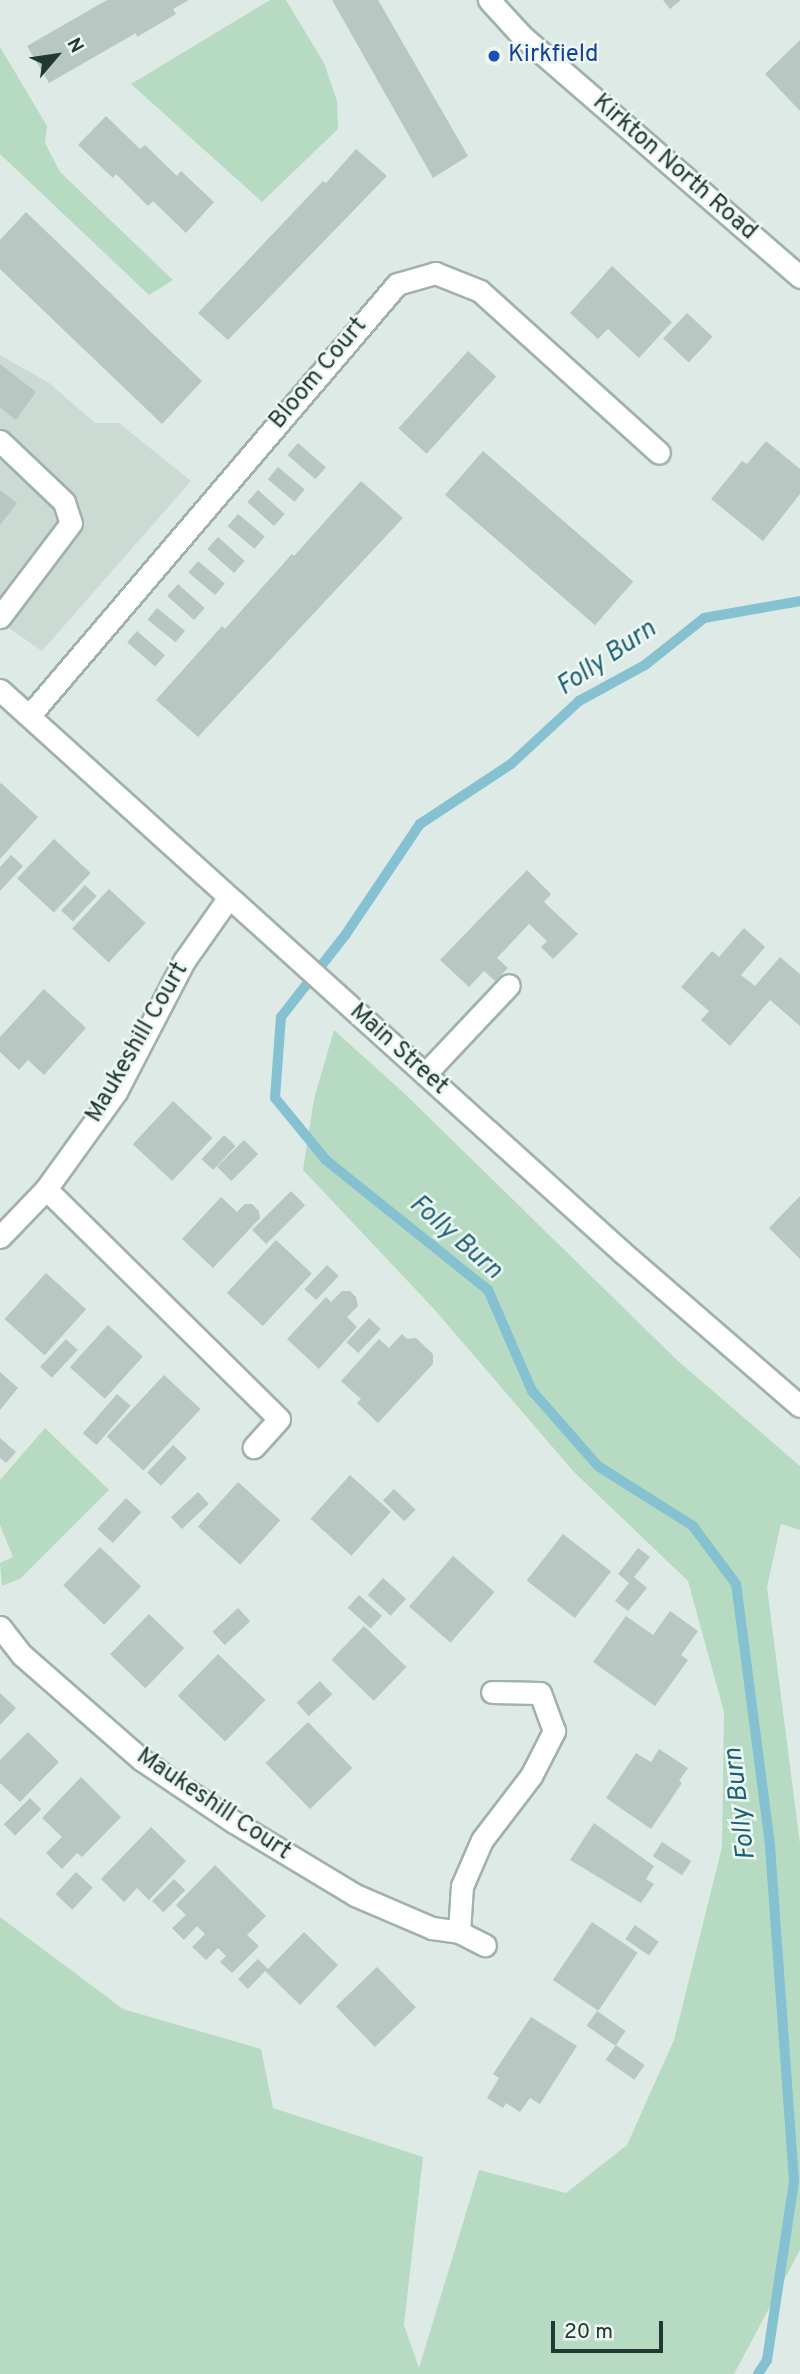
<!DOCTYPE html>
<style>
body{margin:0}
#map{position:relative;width:800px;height:2374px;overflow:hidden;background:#deeae5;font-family:Overpass,sans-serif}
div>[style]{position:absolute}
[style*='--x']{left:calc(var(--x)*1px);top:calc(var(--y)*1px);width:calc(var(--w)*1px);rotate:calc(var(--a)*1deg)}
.built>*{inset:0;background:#ccdad4}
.green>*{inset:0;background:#b7dbc2}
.stream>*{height:10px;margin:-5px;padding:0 5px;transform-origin:5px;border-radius:5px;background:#85c1d0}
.building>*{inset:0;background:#b7c7c1;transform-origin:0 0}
.roads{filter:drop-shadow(2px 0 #a1b1ac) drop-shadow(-2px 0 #a1b1ac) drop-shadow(0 2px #a1b1ac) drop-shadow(0 -2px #a1b1ac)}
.service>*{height:21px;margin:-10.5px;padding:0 10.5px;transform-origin:10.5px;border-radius:10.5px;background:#fff}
.minor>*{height:21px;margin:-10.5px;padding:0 10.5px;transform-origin:10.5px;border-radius:10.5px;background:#fff}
.secondary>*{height:21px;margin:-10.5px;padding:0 10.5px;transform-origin:10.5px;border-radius:10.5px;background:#fff}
.dots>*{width:19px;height:19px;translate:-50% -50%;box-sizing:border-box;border:4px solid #eef7f3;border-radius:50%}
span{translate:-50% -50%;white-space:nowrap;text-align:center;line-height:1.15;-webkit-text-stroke:5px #eef7f3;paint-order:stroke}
.transit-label{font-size:24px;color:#164399}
.left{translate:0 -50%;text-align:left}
.street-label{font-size:24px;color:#203933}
.water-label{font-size:26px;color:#1b6274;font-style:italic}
.north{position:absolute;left:21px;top:21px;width:70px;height:70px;-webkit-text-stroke:5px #eef7f3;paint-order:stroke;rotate:61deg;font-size:19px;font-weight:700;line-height:28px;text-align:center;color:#203933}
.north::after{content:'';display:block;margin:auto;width:24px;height:32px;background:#203933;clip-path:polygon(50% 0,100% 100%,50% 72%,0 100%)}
.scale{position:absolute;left:551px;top:2321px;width:112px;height:32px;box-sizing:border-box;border:4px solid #203933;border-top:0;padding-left:9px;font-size:21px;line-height:24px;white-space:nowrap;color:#203933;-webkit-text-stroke:5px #eef7f3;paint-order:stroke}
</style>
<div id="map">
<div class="built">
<i style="clip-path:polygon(0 355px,49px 383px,95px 423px,119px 423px,191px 481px,42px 651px,0 622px)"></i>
</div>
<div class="green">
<i style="clip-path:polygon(270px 0,286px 0,324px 63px,337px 101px,338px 129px,262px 202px,131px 84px)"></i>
<i style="clip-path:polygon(0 47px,47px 126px,45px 143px,60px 172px,173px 280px,149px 295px,0 154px)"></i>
<i style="clip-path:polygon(334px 1030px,406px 1095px,678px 1361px,800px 1466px,800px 1530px,781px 1524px,767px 1587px,800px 1844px,800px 2250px,734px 2374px,0 2374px,0 1917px,123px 2009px,261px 2049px,273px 2108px,423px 2157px,404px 2325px,419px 2368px,479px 2170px,566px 2193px,627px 2145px,674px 2040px,722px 1847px,724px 1712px,688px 1581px,574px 1472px,434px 1309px,303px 1170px,314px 1099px)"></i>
<i style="clip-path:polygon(45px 1428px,109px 1490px,21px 1578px,2px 1586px,0 1563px,13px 1557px,0 1525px,0 1480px)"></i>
</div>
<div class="stream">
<i style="--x:758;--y:2374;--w:17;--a:-57"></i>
<i style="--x:767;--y:2360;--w:181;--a:-81.4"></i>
<i style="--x:794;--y:2181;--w:337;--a:-94.1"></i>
<i style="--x:770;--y:1845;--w:263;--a:-97.4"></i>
<i style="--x:736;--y:1584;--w:72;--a:-126.6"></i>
<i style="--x:693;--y:1526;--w:112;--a:-147.7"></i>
<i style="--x:598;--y:1466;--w:100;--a:-131.3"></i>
<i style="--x:532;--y:1391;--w:110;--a:-113.5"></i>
<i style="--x:488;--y:1290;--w:208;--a:-141.3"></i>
<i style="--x:326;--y:1160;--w:80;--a:-129.4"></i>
<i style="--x:275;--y:1098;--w:81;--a:-85.8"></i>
<i style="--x:281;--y:1017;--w:105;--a:-51.9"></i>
<i style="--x:346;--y:934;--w:133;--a:-56.1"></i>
<i style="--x:420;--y:824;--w:109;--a:-33.4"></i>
<i style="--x:511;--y:764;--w:93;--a:-42.8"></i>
<i style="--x:579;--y:701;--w:75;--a:-28.6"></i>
<i style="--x:645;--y:665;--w:75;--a:-38.5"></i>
<i style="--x:704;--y:618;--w:97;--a:-10"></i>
</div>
<div class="building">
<i style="clip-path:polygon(107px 0,189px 0,173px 9px,176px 14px,137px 37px,136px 33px,49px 83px,27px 46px)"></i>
<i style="clip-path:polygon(332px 0,378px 0,468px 156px,433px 178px)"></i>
<i style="clip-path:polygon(663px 0,681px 0,670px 9px)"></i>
<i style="clip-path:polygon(800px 40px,800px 111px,765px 74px)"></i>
<i style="clip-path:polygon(106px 116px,140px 149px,145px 145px,177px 176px,181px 171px,214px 202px,186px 233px,153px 201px,148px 206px,116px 174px,113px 178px,78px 145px)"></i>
<i style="clip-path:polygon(356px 149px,387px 176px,228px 340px,198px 313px,323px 181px,326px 183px)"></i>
<i style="clip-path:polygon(26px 212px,202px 381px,162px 424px,0 269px,0 240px)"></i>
<i style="clip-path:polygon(612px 266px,672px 322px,639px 358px,608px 329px,598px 339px,570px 313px)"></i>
<i style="left:687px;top:313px;width:35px;height:35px;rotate:43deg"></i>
<i style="left:468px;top:351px;width:38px;height:104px;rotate:42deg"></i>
<i style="clip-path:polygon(0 364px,36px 392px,16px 420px,0 407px)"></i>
<i style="clip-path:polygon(766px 441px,800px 469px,800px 494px,763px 541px,711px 499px,742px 461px,747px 464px)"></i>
<i style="left:298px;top:443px;width:37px;height:16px;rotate:41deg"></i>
<i style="left:483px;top:451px;width:199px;height:58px;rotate:41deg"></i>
<i style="left:278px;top:467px;width:35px;height:16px;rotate:40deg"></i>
<i style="clip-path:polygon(361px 481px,403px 518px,198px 737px,156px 700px,222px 626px,225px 629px,292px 554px,294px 556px)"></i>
<i style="clip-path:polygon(0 490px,17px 503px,0 525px)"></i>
<i style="left:258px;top:490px;width:36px;height:16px;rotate:42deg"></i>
<i style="left:238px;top:514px;width:35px;height:16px;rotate:40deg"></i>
<i style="left:218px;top:537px;width:36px;height:16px;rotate:42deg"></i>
<i style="left:198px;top:561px;width:35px;height:15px;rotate:40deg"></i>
<i style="left:178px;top:584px;width:36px;height:16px;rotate:42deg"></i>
<i style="left:157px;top:608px;width:36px;height:15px;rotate:39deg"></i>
<i style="left:137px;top:631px;width:37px;height:15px;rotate:41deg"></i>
<i style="clip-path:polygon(1px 783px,38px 817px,0 859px,0 784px)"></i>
<i style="left:54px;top:839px;width:50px;height:54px;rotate:43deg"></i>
<i style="clip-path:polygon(11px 855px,23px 866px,0 891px,0 867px)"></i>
<i style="clip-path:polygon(527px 870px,551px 894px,544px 902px,578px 934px,553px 959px,541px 947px,547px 941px,529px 924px,497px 958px,508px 968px,495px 981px,484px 971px,469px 987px,440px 960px)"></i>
<i style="left:85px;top:885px;width:16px;height:35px;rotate:43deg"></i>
<i style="left:109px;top:889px;width:50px;height:54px;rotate:43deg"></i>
<i style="clip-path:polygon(744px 928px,765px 947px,741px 975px,755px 986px,780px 957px,800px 974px,800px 1026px,770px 1000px,730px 1046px,701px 1020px,709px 1011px,681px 987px,712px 951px,719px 957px)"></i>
<i style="clip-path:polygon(44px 989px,86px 1028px,44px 1075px,28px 1060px,19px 1070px,0 1052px,0 1037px)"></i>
<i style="left:173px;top:1101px;width:54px;height:59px;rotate:43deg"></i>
<i style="left:224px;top:1135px;width:16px;height:33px;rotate:43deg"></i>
<i style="left:244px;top:1140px;width:20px;height:38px;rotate:45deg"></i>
<i style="left:291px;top:1191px;width:20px;height:55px;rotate:45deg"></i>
<i style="clip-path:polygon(800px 1196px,800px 1259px,769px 1228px)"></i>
<i style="clip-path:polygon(221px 1197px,237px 1212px,245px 1204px,252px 1204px,259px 1211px,260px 1218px,213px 1268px,182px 1239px)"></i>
<i style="left:276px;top:1240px;width:49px;height:72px;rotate:43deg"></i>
<i style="left:327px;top:1265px;width:16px;height:33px;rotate:43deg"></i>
<i style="left:46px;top:1273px;width:54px;height:62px;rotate:42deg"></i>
<i style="clip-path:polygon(342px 1291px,350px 1291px,356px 1297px,358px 1306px,347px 1317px,357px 1327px,319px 1369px,287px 1339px,326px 1297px,331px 1302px)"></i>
<i style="left:369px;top:1318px;width:16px;height:33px;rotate:43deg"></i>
<i style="left:108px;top:1325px;width:47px;height:57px;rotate:42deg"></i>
<i style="clip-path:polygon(402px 1334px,407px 1339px,416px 1338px,433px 1354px,433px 1364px,378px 1423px,357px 1403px,361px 1399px,341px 1381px,379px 1339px,389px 1348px)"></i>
<i style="left:66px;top:1339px;width:16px;height:38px;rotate:43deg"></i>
<i style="clip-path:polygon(0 1372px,18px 1388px,0 1410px)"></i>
<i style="left:164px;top:1375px;width:50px;height:84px;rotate:43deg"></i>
<i style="left:117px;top:1394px;width:18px;height:52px;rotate:41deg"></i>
<i style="clip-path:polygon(0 1438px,16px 1452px,6px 1463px,0 1458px)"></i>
<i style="left:173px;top:1445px;width:19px;height:38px;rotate:43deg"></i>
<i style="left:350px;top:1475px;width:55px;height:59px;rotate:42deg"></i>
<i style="left:238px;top:1482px;width:57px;height:60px;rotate:42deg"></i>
<i style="left:394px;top:1489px;width:30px;height:16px;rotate:44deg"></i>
<i style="left:198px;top:1492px;width:16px;height:37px;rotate:47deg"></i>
<i style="left:126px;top:1498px;width:21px;height:42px;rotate:43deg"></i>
<i style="left:563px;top:1534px;width:61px;height:59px;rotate:38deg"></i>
<i style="left:100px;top:1547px;width:57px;height:53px;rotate:44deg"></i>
<i style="clip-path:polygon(638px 1548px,650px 1557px,634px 1577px,647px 1588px,628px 1611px,615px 1601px,629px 1583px,618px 1574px)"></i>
<i style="left:453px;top:1556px;width:55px;height:67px;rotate:41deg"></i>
<i style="left:383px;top:1578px;width:31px;height:23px;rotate:42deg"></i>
<i style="left:359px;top:1595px;width:31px;height:17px;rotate:42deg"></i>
<i style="left:238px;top:1608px;width:18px;height:35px;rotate:47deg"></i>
<i style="clip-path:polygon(670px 1611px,698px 1631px,681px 1655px,688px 1660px,655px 1706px,593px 1662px,626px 1616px,653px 1635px)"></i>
<i style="left:149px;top:1614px;width:49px;height:56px;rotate:44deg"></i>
<i style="left:364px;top:1626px;width:59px;height:47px;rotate:44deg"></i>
<i style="left:218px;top:1654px;width:66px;height:58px;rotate:44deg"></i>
<i style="left:320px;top:1681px;width:18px;height:32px;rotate:47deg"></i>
<i style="clip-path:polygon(0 1693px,16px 1708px,0 1725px)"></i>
<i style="left:308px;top:1722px;width:64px;height:59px;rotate:46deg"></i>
<i style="clip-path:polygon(28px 1732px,59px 1762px,20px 1802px,0 1783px,0 1760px)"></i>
<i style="clip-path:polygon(659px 1749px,688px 1768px,679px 1781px,682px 1783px,651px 1829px,606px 1798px,636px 1753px,651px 1762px)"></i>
<i style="clip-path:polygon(81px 1777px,121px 1817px,82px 1857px,77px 1853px,62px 1869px,46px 1853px,62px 1837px,42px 1818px)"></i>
<i style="left:30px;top:1798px;width:16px;height:37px;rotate:45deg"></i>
<i style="clip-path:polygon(594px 1823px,654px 1866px,646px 1879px,654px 1884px,641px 1903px,570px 1860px)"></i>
<i style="clip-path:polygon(151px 1827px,186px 1861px,149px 1900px,137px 1888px,124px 1902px,101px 1879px)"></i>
<i style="left:662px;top:1842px;width:35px;height:17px;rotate:33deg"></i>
<i style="clip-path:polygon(215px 1865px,266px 1916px,247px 1935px,259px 1946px,232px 1973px,220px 1962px,226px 1956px,218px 1948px,206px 1960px,192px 1947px,205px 1934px,197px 1926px,184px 1940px,172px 1928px,186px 1915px,176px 1905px)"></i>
<i style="left:76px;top:1872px;width:23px;height:30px;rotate:43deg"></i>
<i style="left:174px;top:1879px;width:16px;height:31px;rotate:45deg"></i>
<i style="left:592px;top:1922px;width:55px;height:70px;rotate:34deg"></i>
<i style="left:635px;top:1925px;width:29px;height:17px;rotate:35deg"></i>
<i style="clip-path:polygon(304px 1932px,338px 1965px,300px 2005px,265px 1971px,248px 1989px,238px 1979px,258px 1959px,268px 1969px)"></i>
<i style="left:377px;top:1967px;width:56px;height:57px;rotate:46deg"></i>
<i style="left:597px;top:2011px;width:35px;height:18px;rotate:35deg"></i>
<i style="clip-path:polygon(531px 2017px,577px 2046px,540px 2104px,530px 2098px,520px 2112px,506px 2103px,503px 2108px,487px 2098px,499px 2078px,493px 2074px)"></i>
<i style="left:616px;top:2045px;width:35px;height:18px;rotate:35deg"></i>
</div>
<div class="roads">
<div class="service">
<i style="--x:0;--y:441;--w:88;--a:43.6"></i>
<i style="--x:64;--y:502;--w:22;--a:72"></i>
<i style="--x:71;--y:523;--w:118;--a:127.1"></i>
</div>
<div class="minor">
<i style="--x:0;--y:690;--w:838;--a:42.1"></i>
<i style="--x:622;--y:1252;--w:235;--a:40.9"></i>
<i style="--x:29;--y:716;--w:567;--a:-49.57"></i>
<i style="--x:397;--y:284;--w:40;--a:-16"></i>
<i style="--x:435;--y:273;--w:48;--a:21.8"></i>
<i style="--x:480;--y:291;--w:241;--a:42.1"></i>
<i style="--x:425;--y:1074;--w:122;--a:-46.7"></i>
<i style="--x:46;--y:1189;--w:327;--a:44.6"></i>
<i style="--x:279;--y:1419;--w:38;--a:132"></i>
<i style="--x:0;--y:1237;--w:66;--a:-46.2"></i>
<i style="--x:46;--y:1189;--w:120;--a:-54.2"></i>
<i style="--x:116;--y:1092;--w:148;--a:-62.6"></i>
<i style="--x:184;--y:961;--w:78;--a:-54.9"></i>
<i style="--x:0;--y:1627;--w:36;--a:52"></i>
<i style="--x:22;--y:1655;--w:159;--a:41.2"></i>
<i style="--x:142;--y:1760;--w:111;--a:34"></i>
<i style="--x:234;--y:1822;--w:141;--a:31.1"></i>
<i style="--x:355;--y:1895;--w:84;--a:23.2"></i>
<i style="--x:432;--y:1928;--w:27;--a:8"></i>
<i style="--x:459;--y:1932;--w:46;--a:-86.3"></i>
<i style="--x:462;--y:1886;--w:50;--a:-66.5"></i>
<i style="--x:482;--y:1840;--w:81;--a:-52.6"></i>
<i style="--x:531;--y:1776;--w:51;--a:-62.9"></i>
<i style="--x:554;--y:1731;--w:40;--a:-110.2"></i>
<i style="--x:540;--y:1693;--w:48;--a:-178.8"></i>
<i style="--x:459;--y:1932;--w:29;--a:27"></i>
</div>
<div class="secondary">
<i style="--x:489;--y:0;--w:49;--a:47.5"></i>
<i style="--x:522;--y:36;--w:368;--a:40.9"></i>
</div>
</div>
<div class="dots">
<i style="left:494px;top:56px;background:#1a4fb4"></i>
</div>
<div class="transit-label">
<span class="left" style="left:508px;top:56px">Kirkfield</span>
</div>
<div class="street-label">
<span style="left:674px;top:168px;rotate:41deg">Kirkton North Road</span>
<span style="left:319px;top:374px;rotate:-50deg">Bloom Court</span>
<span style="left:138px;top:1043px;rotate:-60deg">Maukeshill Court</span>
<span style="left:398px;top:1050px;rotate:42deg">Main Street</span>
<span style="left:213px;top:1805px;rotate:34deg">Maukeshill Court</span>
</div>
<div class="water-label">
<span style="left:607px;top:659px;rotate:-34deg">Folly Burn</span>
<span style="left:455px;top:1238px;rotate:41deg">Folly Burn</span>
<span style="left:741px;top:1804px;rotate:-97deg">Folly Burn</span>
</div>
<div class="north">N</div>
<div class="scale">20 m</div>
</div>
